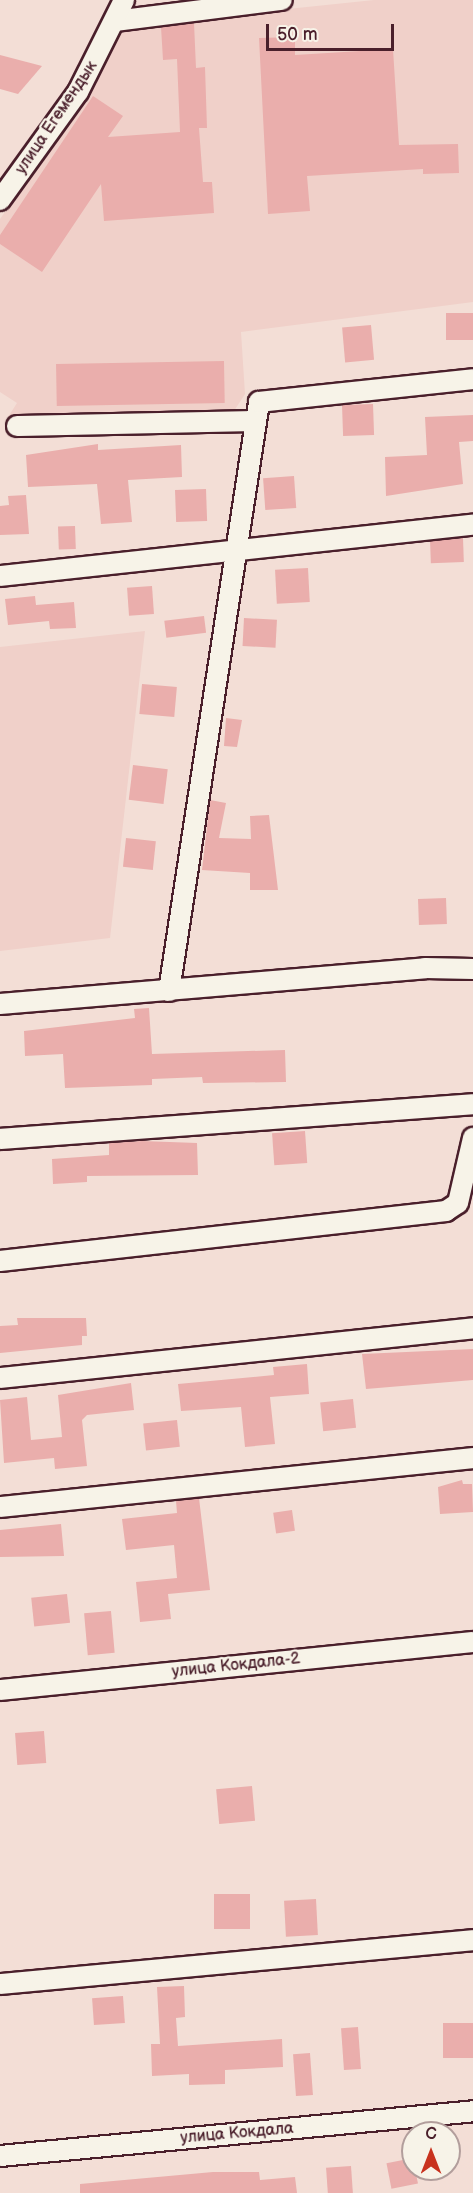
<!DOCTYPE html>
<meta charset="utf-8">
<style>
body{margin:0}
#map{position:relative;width:473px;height:2193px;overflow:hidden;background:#f3ded6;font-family:"Balsamiq Sans",sans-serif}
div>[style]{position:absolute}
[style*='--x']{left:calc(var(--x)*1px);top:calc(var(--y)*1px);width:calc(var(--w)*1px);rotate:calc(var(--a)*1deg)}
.built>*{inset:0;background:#f0d0c9}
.building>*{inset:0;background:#eaaeac;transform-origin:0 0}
.roads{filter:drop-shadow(2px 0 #4a1f2b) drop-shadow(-2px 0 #4a1f2b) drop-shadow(0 2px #4a1f2b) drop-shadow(0 -2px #4a1f2b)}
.minor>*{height:20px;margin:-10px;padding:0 10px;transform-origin:10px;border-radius:10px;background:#f7f3e8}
span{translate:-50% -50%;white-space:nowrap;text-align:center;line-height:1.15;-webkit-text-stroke:4.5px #f7f3e8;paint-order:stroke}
.street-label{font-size:16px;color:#4a1f2b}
.north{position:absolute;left:401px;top:2121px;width:60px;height:60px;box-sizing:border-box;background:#f7f3e8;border:2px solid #b29e9c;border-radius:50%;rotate:0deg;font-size:16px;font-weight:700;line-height:24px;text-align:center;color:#4a1f2b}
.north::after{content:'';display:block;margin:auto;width:21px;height:27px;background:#c8321e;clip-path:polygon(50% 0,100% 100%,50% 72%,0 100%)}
.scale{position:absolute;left:266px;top:24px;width:128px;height:27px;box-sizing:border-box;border:3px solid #4a1f2b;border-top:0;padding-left:8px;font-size:18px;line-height:21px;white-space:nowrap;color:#4a1f2b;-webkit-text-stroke:4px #f7f3e8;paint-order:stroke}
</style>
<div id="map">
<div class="built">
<i style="clip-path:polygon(374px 0,473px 0,473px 302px,241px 332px,245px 394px,234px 411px,8px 417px,17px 403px,0 392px,0 219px,92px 89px,124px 26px)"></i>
<i style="clip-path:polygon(145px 631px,110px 938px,0 951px,0 647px)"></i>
</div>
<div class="building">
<i style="clip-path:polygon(194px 23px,196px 68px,205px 67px,207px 128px,199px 128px,203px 182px,212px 182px,214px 213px,104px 221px,101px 184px,42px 272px,0 244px,0 235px,93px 96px,123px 116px,108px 137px,180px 132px,177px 59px,163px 60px,161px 27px)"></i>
<i style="clip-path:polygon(295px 37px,295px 55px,393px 49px,399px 145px,458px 144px,459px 173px,423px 174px,423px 169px,307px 176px,310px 211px,268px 214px,259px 38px)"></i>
<i style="clip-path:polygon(0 55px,42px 66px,18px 94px,0 89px)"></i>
<i style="left:473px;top:313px;width:27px;height:27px;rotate:90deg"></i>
<i style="left:371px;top:325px;width:35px;height:29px;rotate:85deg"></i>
<i style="left:224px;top:361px;width:42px;height:168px;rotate:89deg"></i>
<i style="left:373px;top:404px;width:31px;height:31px;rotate:88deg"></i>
<i style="clip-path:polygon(473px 415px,473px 441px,459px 442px,463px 484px,386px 496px,385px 457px,427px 455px,425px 417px)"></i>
<i style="clip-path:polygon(98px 444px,98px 450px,181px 445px,182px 477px,128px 480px,132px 522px,101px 524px,97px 484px,28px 487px,26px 455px)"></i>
<i style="left:294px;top:476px;width:32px;height:31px;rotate:86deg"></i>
<i style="left:206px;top:489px;width:32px;height:31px;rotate:88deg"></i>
<i style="clip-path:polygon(26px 495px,29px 534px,0 535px,0 506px,9px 505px,8px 496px)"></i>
<i style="left:75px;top:526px;width:23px;height:17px;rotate:88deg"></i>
<i style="left:463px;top:538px;width:24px;height:33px;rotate:88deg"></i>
<i style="left:308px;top:568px;width:34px;height:33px;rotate:87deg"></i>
<i style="left:152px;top:586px;width:28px;height:25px;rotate:86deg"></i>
<i style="clip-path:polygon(35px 596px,36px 605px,74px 602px,76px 628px,50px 629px,49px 621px,8px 625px,5px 599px)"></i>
<i style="left:204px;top:616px;width:17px;height:40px;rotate:83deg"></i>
<i style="left:244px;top:618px;width:33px;height:28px;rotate:3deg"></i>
<i style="left:142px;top:684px;width:35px;height:30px;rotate:5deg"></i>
<i style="clip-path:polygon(226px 718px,242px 720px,237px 747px,224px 746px)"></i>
<i style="left:133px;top:765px;width:35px;height:35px;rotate:7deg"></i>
<i style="clip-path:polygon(210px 800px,226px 803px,219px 838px,251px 839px,250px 816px,269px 815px,278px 890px,250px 890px,250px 873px,202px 870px)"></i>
<i style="left:126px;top:838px;width:30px;height:29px;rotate:6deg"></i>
<i style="left:446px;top:898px;width:26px;height:28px;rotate:88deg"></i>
<i style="clip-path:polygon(149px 1008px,152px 1054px,285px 1050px,286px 1082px,203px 1083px,202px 1077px,152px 1079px,152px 1085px,65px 1088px,63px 1054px,25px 1056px,24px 1031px,135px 1018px,134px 1009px)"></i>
<i style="left:305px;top:1131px;width:32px;height:33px;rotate:86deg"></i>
<i style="clip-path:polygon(142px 1141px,197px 1143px,198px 1175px,87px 1176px,87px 1182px,53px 1184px,52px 1159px,109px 1155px,109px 1143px)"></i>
<i style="clip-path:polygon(17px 1318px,86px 1318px,87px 1336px,82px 1336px,82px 1345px,0 1353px,0 1326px,18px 1325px)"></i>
<i style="clip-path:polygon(473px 1349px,473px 1380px,366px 1389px,362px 1354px)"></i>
<i style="clip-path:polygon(307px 1364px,309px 1394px,270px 1397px,275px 1444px,245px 1447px,241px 1407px,181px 1411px,178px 1384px,274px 1375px,273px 1367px)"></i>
<i style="clip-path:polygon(131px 1383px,134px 1410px,87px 1415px,82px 1420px,87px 1466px,55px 1469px,54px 1458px,4px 1463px,0 1400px,27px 1397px,31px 1440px,62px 1437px,58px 1395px)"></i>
<i style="left:353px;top:1399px;width:29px;height:33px;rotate:84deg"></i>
<i style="left:177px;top:1420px;width:27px;height:34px;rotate:84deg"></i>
<i style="clip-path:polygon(462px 1480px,463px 1484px,472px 1484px,473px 1512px,440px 1514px,438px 1487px)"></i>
<i style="clip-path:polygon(199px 1498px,210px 1590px,168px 1594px,171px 1619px,140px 1622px,136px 1582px,177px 1578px,174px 1545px,126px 1550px,122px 1519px,177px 1513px,176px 1501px)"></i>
<i style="left:292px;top:1510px;width:21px;height:19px;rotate:82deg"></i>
<i style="clip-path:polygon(61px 1524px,64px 1556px,0 1557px,0 1530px)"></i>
<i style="left:67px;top:1594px;width:29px;height:36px;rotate:84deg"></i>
<i style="left:111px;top:1611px;width:42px;height:27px;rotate:85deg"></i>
<i style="left:44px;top:1731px;width:32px;height:29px;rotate:86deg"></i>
<i style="left:252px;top:1786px;width:35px;height:36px;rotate:85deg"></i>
<i style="left:214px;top:1894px;width:36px;height:35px"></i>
<i style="left:316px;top:1899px;width:36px;height:32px;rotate:87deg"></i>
<i style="clip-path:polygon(184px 1986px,185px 2017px,176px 2018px,178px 2046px,282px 2039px,283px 2067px,225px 2070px,225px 2084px,189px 2085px,189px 2074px,152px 2076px,151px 2044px,160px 2044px,157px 1987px)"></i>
<i style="left:123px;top:1996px;width:27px;height:31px;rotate:86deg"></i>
<i style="left:473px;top:2023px;width:35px;height:30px;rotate:90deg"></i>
<i style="left:358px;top:2027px;width:42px;height:17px;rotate:86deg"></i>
<i style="left:310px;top:2053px;width:42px;height:17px;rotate:86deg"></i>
<i style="left:413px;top:2158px;width:26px;height:27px;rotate:79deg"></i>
<i style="left:351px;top:2166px;width:27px;height:25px;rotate:86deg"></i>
<i style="clip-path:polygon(213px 2172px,259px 2172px,260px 2180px,295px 2177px,297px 2193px,80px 2193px,80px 2184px)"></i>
</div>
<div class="roads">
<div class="minor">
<i style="--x:115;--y:21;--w:168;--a:-7.2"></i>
<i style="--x:0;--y:200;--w:133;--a:-54.2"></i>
<i style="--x:78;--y:92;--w:103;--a:-63.4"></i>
<i style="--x:17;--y:426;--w:239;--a:-1.2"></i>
<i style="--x:0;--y:576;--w:476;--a:-6.2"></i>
<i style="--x:169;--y:991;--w:596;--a:-81.31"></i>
<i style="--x:259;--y:402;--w:215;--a:-6.1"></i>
<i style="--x:0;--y:1004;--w:427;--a:-4.8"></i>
<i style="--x:425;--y:968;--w:48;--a:1.2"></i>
<i style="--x:0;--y:1139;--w:474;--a:-4.2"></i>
<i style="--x:0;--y:1261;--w:449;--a:-6.4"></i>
<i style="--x:446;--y:1211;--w:14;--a:-34"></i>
<i style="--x:458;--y:1203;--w:67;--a:-77"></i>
<i style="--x:0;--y:1378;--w:476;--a:-6"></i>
<i style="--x:0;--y:1507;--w:476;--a:-5.9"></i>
<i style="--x:0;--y:1690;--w:475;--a:-5.8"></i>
<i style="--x:0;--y:1984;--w:475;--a:-5.3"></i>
<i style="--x:0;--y:2156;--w:475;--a:-5.4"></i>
</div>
</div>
<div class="street-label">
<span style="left:57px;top:118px;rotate:-56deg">улица Егемендык</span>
<span style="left:236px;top:1666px;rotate:-6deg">улица Кокдала-2</span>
<span style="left:237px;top:2134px;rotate:-5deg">улица Кокдала</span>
</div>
<div class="north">С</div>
<div class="scale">50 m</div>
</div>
